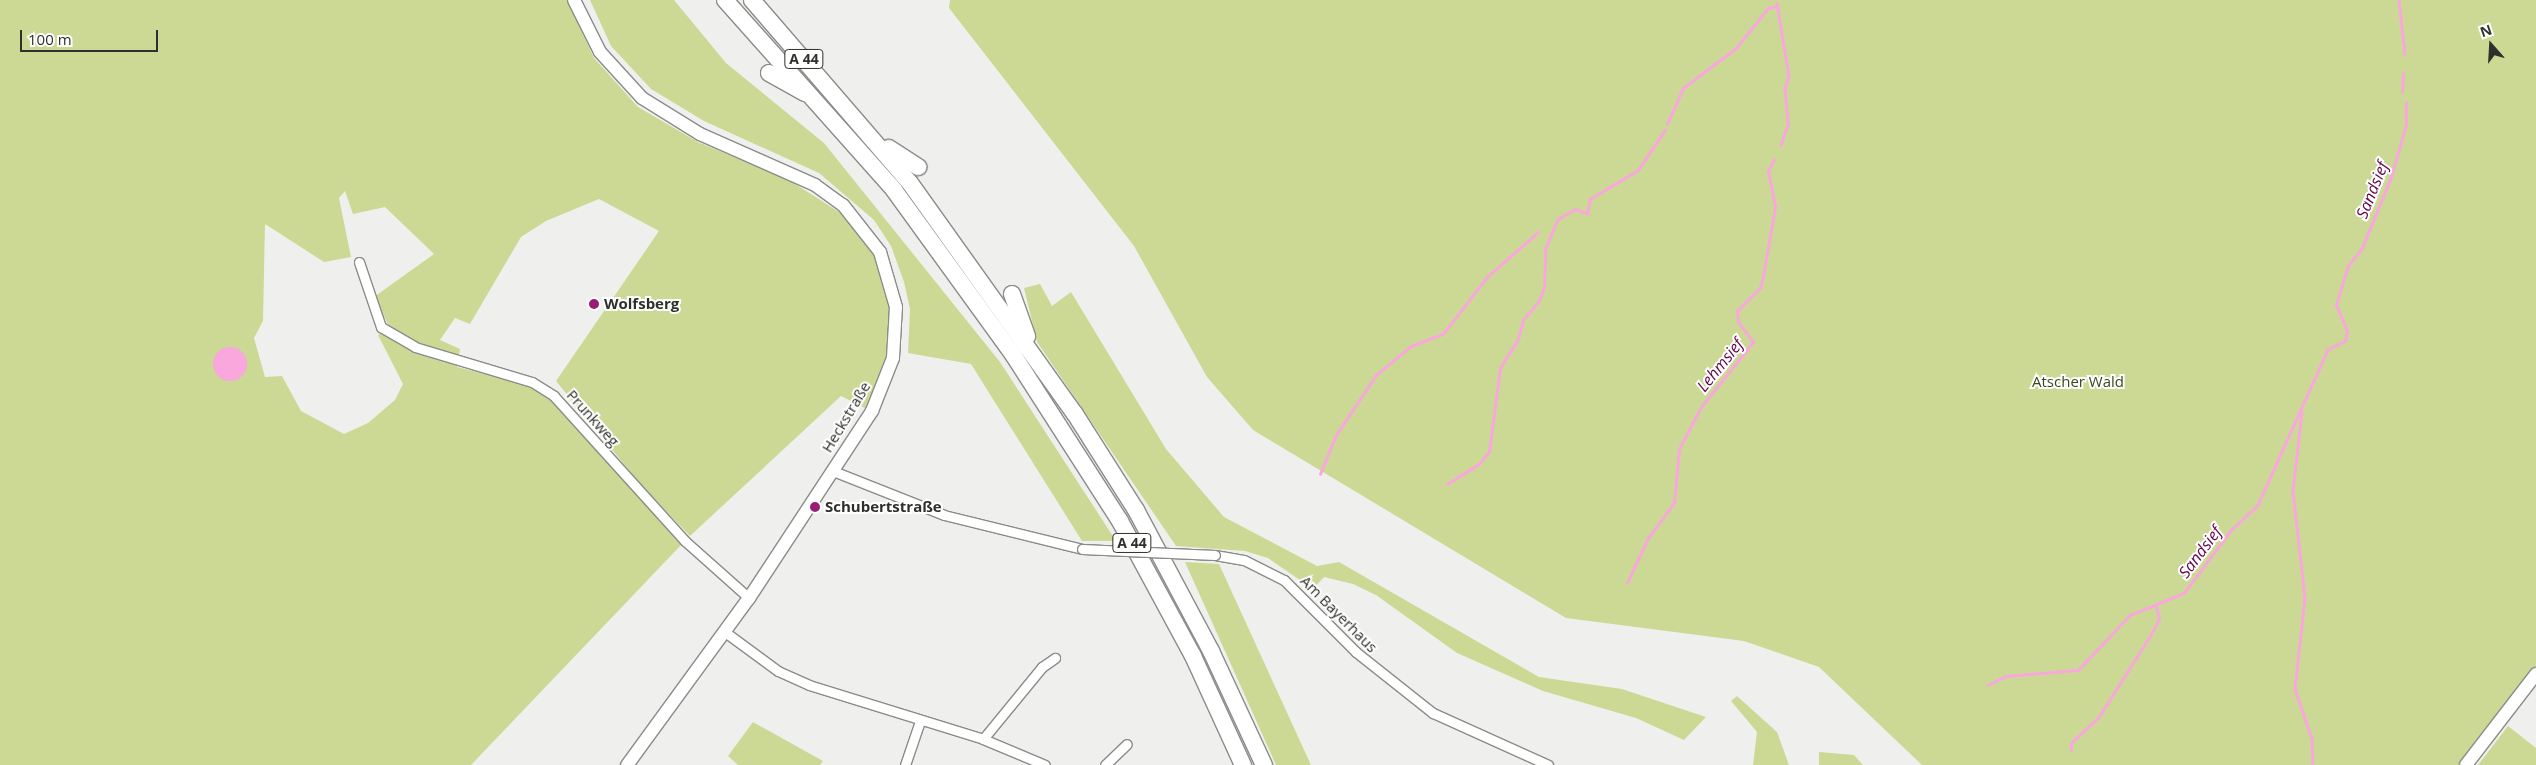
<!DOCTYPE html>
<meta charset="utf-8">
<style>
body{margin:0}
#map{position:relative;width:2536px;height:765px;overflow:hidden;background:#eff0ed;font-family:"Open Sans",sans-serif}
div>[style]{position:absolute}
[style*='--x']{left:calc(var(--x)*1px);top:calc(var(--y)*1px);width:calc(var(--w)*1px);rotate:calc(var(--a)*1deg)}
.green>*{inset:0;background:#cbd995}
.water>*{inset:0;background:#f9a7dd}
.round{border-radius:50%}
.stream>*{height:2.5px;margin:-1.25px;padding:0 1.25px;transform-origin:1.25px;border-radius:1.25px;background:#f9a7dd}
.roads{filter:drop-shadow(1px 0 #8b8c89) drop-shadow(-1px 0 #8b8c89) drop-shadow(0 1px #8b8c89) drop-shadow(0 -1px #8b8c89)}
.minor>*{height:9px;margin:-4.5px;padding:0 4.5px;transform-origin:4.5px;border-radius:4.5px;background:#fff}
.secondary>*{height:12px;margin:-6px;padding:0 6px;transform-origin:6px;border-radius:6px;background:#fff}
.motorway>*{height:16px;margin:-8px;padding:0 8px;transform-origin:8px;border-radius:8px;background:#fff}
.bridges{filter:drop-shadow(1px 0 #8b8c89) drop-shadow(-1px 0 #8b8c89) drop-shadow(0 1px #8b8c89) drop-shadow(0 -1px #8b8c89)}
.minor-bridge>*{height:9px;margin:-4.5px;padding:0 4.5px;transform-origin:4.5px;border-radius:4.5px;background:#fff}
.dots>*{width:14px;height:14px;translate:-50% -50%;box-sizing:border-box;border:2px solid #fffffe;border-radius:50%}
span{translate:-50% -50%;white-space:nowrap;text-align:center;line-height:1.15;-webkit-text-stroke:4px #fffffe;paint-order:stroke}
.shield-label span{padding:1px 4px;background:#fffffe;border:1px solid;border-radius:4px;-webkit-text-stroke-width:0}
.shield-label{font-size:14px;color:#2f2f2e;font-weight:700}
.poi-label{font-size:15px;color:#2f2f2e;font-weight:700}
.left{translate:0 -50%;text-align:left}
.park-label{font-size:15px;color:#3d441e}
.street-label{font-size:15px;color:#2f2f2e}
.water-label{font-size:16px;color:#660250;font-style:italic}
.north{position:absolute;left:2466px;top:20px;width:50px;height:50px;-webkit-text-stroke:4px #fffffe;paint-order:stroke;rotate:341deg;font-size:14px;font-weight:700;line-height:20px;text-align:center;color:#2f2f2e}
.north::after{content:'';display:block;margin:auto;width:18px;height:22px;background:#2f2f2e;clip-path:polygon(50% 0,100% 100%,50% 72%,0 100%)}
.scale{position:absolute;left:20px;top:30px;width:138px;height:22px;box-sizing:border-box;border:2px solid #2f2f2e;border-top:0;padding-left:6px;font-size:15px;line-height:18px;white-space:nowrap;color:#2f2f2e;-webkit-text-stroke:4px #fffffe;paint-order:stroke}
</style>
<div id="map">
<div class="green">
<i style="clip-path:polygon(evenodd,0 0,567px 0,594px 58px,638px 107px,698px 142px,789px 180px,839px 212px,859px 233px,875px 258px,890px 307px,889px 350px,878px 383px,865px 408px,841px 396px,690px 536px,641px 485px,556px 381px,659px 231px,599px 199px,546px 221px,521px 237px,470px 324px,455px 318px,440px 340px,460px 349px,457px 367px,532px 386px,559px 406px,683px 543px,471px 765px,0 765px,0 0,345px 191px,353px 214px,385px 207px,434px 254px,374px 297px,390px 328px,378px 335px,403px 384px,395px 400px,368px 423px,344px 434px,301px 411px,282px 376px,265px 377px,254px 338px,263px 321px,265px 224px,324px 262px,351px 257px,339px 198px,345px 191px)"></i>
<i style="clip-path:polygon(590px 0,674px 0,726px 63px,824px 143px,1000px 362px,1116px 541px,1082px 541px,971px 364px,908px 353px,910px 309px,904px 282px,891px 246px,874px 220px,819px 173px,704px 121px,651px 89px,611px 46px)"></i>
<i style="clip-path:polygon(950px 0,2536px 0,2536px 666px,2460px 765px,1922px 765px,1819px 667px,1744px 641px,1566px 618px,1253px 430px,1207px 377px,1134px 246px,949px 8px)"></i>
<i style="clip-path:polygon(1040px 284px,1052px 306px,1071px 292px,1166px 449px,1224px 517px,1317px 566px,1339px 562px,1539px 677px,1622px 689px,1706px 717px,1684px 740px,1636px 718px,1543px 691px,1457px 653px,1376px 595px,1353px 584px,1324px 577px,1313px 589px,1268px 558px,1245px 551px,1176px 546px,1037px 342px,1024px 288px)"></i>
<i style="clip-path:polygon(1185px 562px,1219px 564px,1311px 765px,1276px 765px)"></i>
<i style="clip-path:polygon(1737px 696px,1777px 732px,1789px 765px,1753px 765px,1757px 732px,1731px 701px)"></i>
<i style="clip-path:polygon(753px 722px,823px 761px,820px 765px,738px 765px,728px 756px)"></i>
<i style="clip-path:polygon(2508px 726px,2536px 748px,2536px 765px,2478px 765px)"></i>
<i style="clip-path:polygon(1819px 752px,1854px 755px,1863px 765px,1819px 765px)"></i>
</div>
<div class="water">
<i class="round" style="left:213px;top:347px;width:34px;height:34px"></i>
</div>
<div class="stream">
<i style="--x:2399;--y:0;--w:54;--a:83.7"></i>
<i style="--x:1777;--y:3;--w:74;--a:80.7"></i>
<i style="--x:1789;--y:76;--w:13;--a:108"></i>
<i style="--x:1785;--y:88;--w:37;--a:85"></i>
<i style="--x:1788;--y:125;--w:21;--a:109"></i>
<i style="--x:2402;--y:92;--w:18;--a:-87"></i>
<i style="--x:1667;--y:124;--w:39;--a:-66"></i>
<i style="--x:1683;--y:88;--w:66;--a:-37"></i>
<i style="--x:1736;--y:48;--w:51;--a:-51.3"></i>
<i style="--x:1768;--y:8;--w:9;--a:-13"></i>
<i style="--x:2302;--y:412;--w:80;--a:96.5"></i>
<i style="--x:2293;--y:491;--w:108;--a:83.6"></i>
<i style="--x:2305;--y:598;--w:92;--a:96.3"></i>
<i style="--x:2295;--y:689;--w:53;--a:71.2"></i>
<i style="--x:2312;--y:739;--w:26;--a:88"></i>
<i style="--x:1320;--y:474;--w:42;--a:-67.7"></i>
<i style="--x:1336;--y:435;--w:72;--a:-56.3"></i>
<i style="--x:1376;--y:375;--w:45;--a:-39.6"></i>
<i style="--x:1411;--y:346;--w:34;--a:-21"></i>
<i style="--x:1443;--y:334;--w:72;--a:-52.3"></i>
<i style="--x:1487;--y:277;--w:68;--a:-41.4"></i>
<i style="--x:1447;--y:484;--w:36;--a:-32"></i>
<i style="--x:1478;--y:465;--w:17;--a:-50"></i>
<i style="--x:1489;--y:452;--w:85;--a:-82.5"></i>
<i style="--x:1500;--y:368;--w:34;--a:-58"></i>
<i style="--x:1518;--y:339;--w:20;--a:-75"></i>
<i style="--x:1523;--y:320;--w:25;--a:-50"></i>
<i style="--x:1539;--y:301;--w:15;--a:-70"></i>
<i style="--x:1544;--y:287;--w:38;--a:-88"></i>
<i style="--x:1545;--y:249;--w:33;--a:-67"></i>
<i style="--x:1558;--y:219;--w:20;--a:-30"></i>
<i style="--x:1575;--y:209;--w:13;--a:18"></i>
<i style="--x:1587;--y:213;--w:14;--a:-78"></i>
<i style="--x:1590;--y:199;--w:56;--a:-31.1"></i>
<i style="--x:1638;--y:170;--w:48;--a:-56"></i>
<i style="--x:1627;--y:583;--w:50;--a:-65"></i>
<i style="--x:1648;--y:538;--w:44;--a:-53.4"></i>
<i style="--x:1674;--y:503;--w:54;--a:-84.7"></i>
<i style="--x:1679;--y:449;--w:47;--a:-62.4"></i>
<i style="--x:1701;--y:407;--w:83;--a:-51.3"></i>
<i style="--x:1753;--y:342;--w:25;--a:-127"></i>
<i style="--x:1738;--y:322;--w:11;--a:-95"></i>
<i style="--x:1737;--y:311;--w:33;--a:-45"></i>
<i style="--x:1760;--y:288;--w:11;--a:-75"></i>
<i style="--x:1763;--y:277;--w:71;--a:-80.3"></i>
<i style="--x:1775;--y:207;--w:37;--a:-101"></i>
<i style="--x:1768;--y:171;--w:13;--a:-63"></i>
<i style="--x:1988;--y:685;--w:20;--a:-27"></i>
<i style="--x:2006;--y:676;--w:72;--a:-4.8"></i>
<i style="--x:2078;--y:670;--w:76;--a:-46.6"></i>
<i style="--x:2130;--y:615;--w:58;--a:-22.2"></i>
<i style="--x:2184;--y:593;--w:79;--a:-53.3"></i>
<i style="--x:2231;--y:530;--w:35;--a:-43"></i>
<i style="--x:2257;--y:506;--w:172;--a:-65.7"></i>
<i style="--x:2328;--y:349;--w:19;--a:-25"></i>
<i style="--x:2345;--y:341;--w:10;--a:-79"></i>
<i style="--x:2347;--y:331;--w:28;--a:-113"></i>
<i style="--x:2336;--y:305;--w:41;--a:-72.9"></i>
<i style="--x:2348;--y:266;--w:23;--a:-52"></i>
<i style="--x:2362;--y:248;--w:77;--a:-67.8"></i>
<i style="--x:2391;--y:177;--w:54;--a:-73.9"></i>
<i style="--x:2406;--y:125;--w:22;--a:-90"></i>
<i style="--x:2071;--y:750;--w:7;--a:-90"></i>
<i style="--x:2071;--y:743;--w:37;--a:-43"></i>
<i style="--x:2098;--y:718;--w:97;--a:-57.6"></i>
<i style="--x:2150;--y:636;--w:19;--a:-62"></i>
<i style="--x:2159;--y:619;--w:12;--a:-104"></i>
</div>
<div class="roads">
<div class="minor">
<i style="--x:359;--y:262;--w:69;--a:71.3"></i>
<i style="--x:381;--y:327;--w:39;--a:30"></i>
<i style="--x:415;--y:347;--w:122;--a:16.7"></i>
<i style="--x:532;--y:382;--w:26;--a:32"></i>
<i style="--x:554;--y:396;--w:195;--a:47.9"></i>
<i style="--x:685;--y:541;--w:86;--a:41.7"></i>
<i style="--x:833;--y:471;--w:119;--a:21.6"></i>
<i style="--x:944;--y:515;--w:142;--a:13.8"></i>
<i style="--x:1215;--y:555;--w:29;--a:10"></i>
<i style="--x:1244;--y:560;--w:45;--a:26.6"></i>
<i style="--x:1284;--y:580;--w:102;--a:45"></i>
<i style="--x:1356;--y:652;--w:98;--a:38.4"></i>
<i style="--x:1433;--y:713;--w:126;--a:24.3"></i>
<i style="--x:725;--y:632;--w:66;--a:36.3"></i>
<i style="--x:778;--y:671;--w:34;--a:24"></i>
<i style="--x:809;--y:685;--w:182;--a:17.2"></i>
<i style="--x:983;--y:739;--w:67;--a:22.8"></i>
<i style="--x:983;--y:739;--w:93;--a:-50.7"></i>
<i style="--x:1042;--y:667;--w:16;--a:-35"></i>
<i style="--x:905;--y:765;--w:46;--a:-71.2"></i>
<i style="--x:1105;--y:765;--w:30;--a:-44"></i>
</div>
<div class="secondary">
<i style="--x:574;--y:0;--w:58;--a:63.4"></i>
<i style="--x:600;--y:52;--w:62;--a:47.6"></i>
<i style="--x:642;--y:98;--w:68;--a:31.8"></i>
<i style="--x:700;--y:134;--w:126;--a:23.9"></i>
<i style="--x:815;--y:185;--w:34;--a:36"></i>
<i style="--x:843;--y:205;--w:60;--a:51.8"></i>
<i style="--x:880;--y:252;--w:57;--a:73.8"></i>
<i style="--x:896;--y:307;--w:51;--a:93.4"></i>
<i style="--x:893;--y:358;--w:57;--a:111.6"></i>
<i style="--x:872;--y:411;--w:224;--a:123.3"></i>
<i style="--x:749;--y:598;--w:207;--a:126.1"></i>
<i style="--x:2466;--y:765;--w:115;--a:-52.4"></i>
</div>
<div class="motorway">
<i style="--x:725;--y:0;--w:254;--a:48.3"></i>
<i style="--x:894;--y:190;--w:205;--a:54.1"></i>
<i style="--x:1014;--y:356;--w:196;--a:57.3"></i>
<i style="--x:1120;--y:521;--w:153;--a:61.6"></i>
<i style="--x:1193;--y:656;--w:120;--a:65.4"></i>
<i style="--x:752;--y:0;--w:242;--a:49.2"></i>
<i style="--x:910;--y:183;--w:284;--a:54.5"></i>
<i style="--x:1075;--y:414;--w:114;--a:57.6"></i>
<i style="--x:1136;--y:510;--w:160;--a:62"></i>
<i style="--x:1211;--y:651;--w:126;--a:65.1"></i>
<i style="--x:769;--y:73;--w:41;--a:29.1"></i>
<i style="--x:889;--y:148;--w:35;--a:33"></i>
<i style="--x:1012;--y:294;--w:45;--a:70.3"></i>
</div>
</div>
<div class="bridges">
<div class="minor-bridge">
<i style="--x:1082;--y:549;--w:133;--a:2.6"></i>
</div>
</div>
<div class="dots">
<i style="left:594px;top:304px;background:#971e78"></i>
<i style="left:815px;top:507px;background:#971e78"></i>
</div>
<div class="shield-label">
<span style="left:804px;top:59px">A 44</span>
<span style="left:1132px;top:543px">A 44</span>
</div>
<div class="poi-label">
<span class="left" style="left:604px;top:304px">Wolfsberg</span>
<span class="left" style="left:825px;top:507px">Schubertstraße</span>
</div>
<div class="park-label">
<span style="left:2078px;top:382px">Atscher Wald</span>
</div>
<div class="street-label">
<span style="left:846px;top:417px;rotate:-59deg">Heckstraße</span>
<span style="left:593px;top:418px;rotate:48deg">Prunkweg</span>
<span style="left:1339px;top:614px;rotate:45deg">Am Bayerhaus</span>
</div>
<div class="water-label">
<span style="left:2372px;top:190px;rotate:-68deg">Sandsief</span>
<span style="left:1720px;top:365px;rotate:-51deg">Lehmsief</span>
<span style="left:2200px;top:552px;rotate:-53deg">Sandsief</span>
</div>
<div class="north">N</div>
<div class="scale">100 m</div>
</div>
